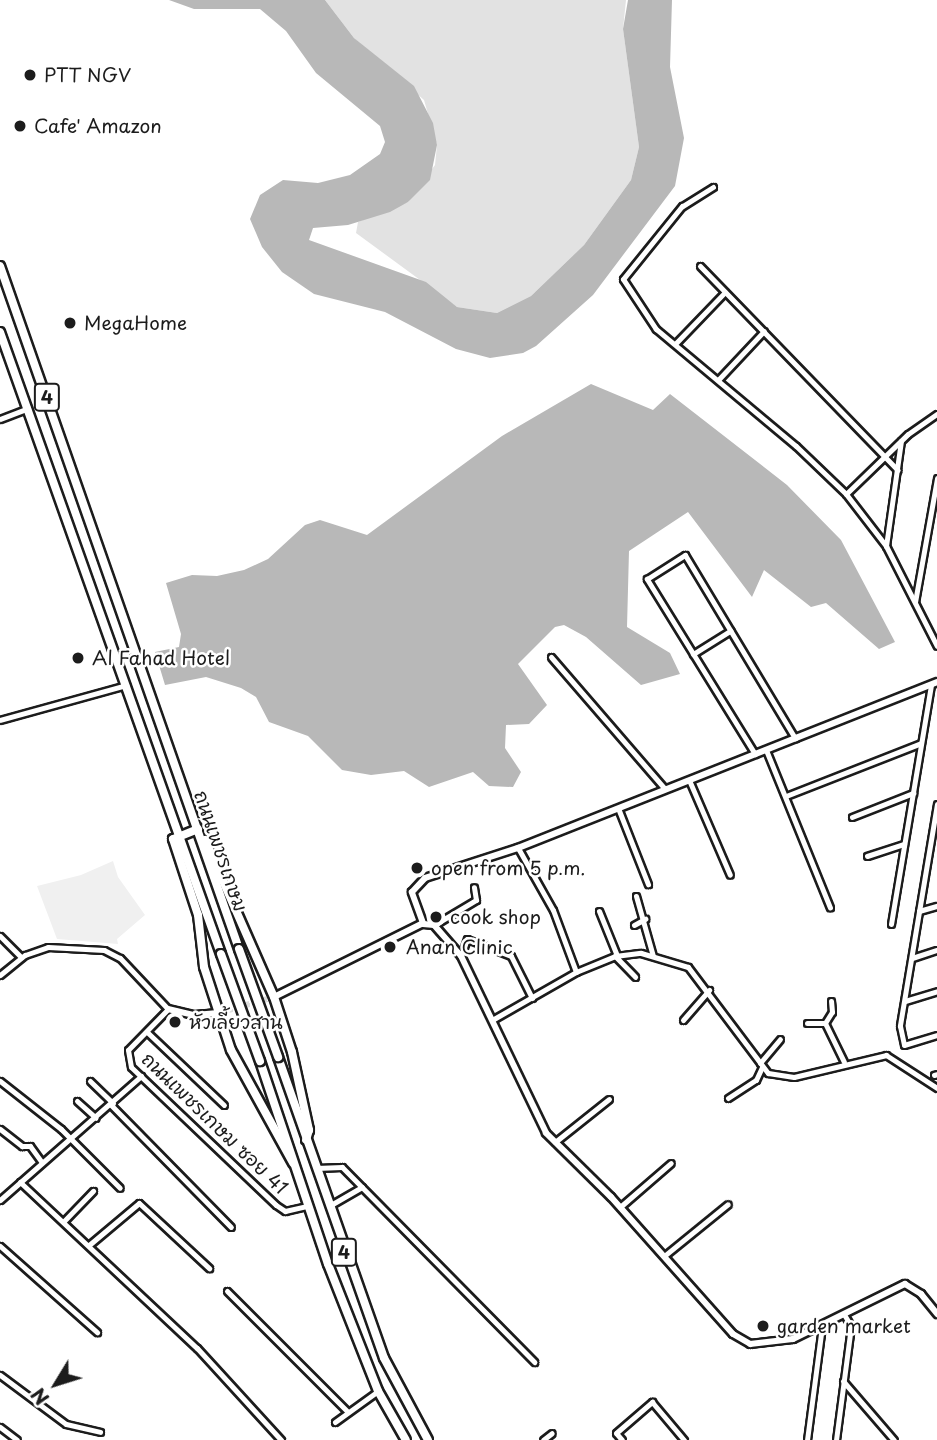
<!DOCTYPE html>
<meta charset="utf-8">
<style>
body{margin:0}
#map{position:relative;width:937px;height:1440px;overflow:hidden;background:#fff;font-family:"Playpen Sans","Playpen Sans Thai",sans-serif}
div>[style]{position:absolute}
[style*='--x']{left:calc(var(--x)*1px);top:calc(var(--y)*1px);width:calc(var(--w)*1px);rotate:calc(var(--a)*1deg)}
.built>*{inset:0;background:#f0f0f0}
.green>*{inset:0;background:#e2e2e2}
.water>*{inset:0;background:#b8b8b8}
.tertiary-tunnel>*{height:6px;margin-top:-3px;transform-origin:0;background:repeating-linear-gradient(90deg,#ddd 0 6px,transparent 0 9px)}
.roads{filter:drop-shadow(2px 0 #1c1c1c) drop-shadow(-2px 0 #1c1c1c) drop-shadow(0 2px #1c1c1c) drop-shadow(0 -2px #1c1c1c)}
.minor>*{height:5px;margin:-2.5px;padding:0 2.5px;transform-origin:2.5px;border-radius:2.5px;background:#fff}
.tertiary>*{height:6px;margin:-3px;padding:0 3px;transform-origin:3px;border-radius:3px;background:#fff}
.trunk>*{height:8px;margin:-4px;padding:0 4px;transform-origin:4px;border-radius:4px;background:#fff}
.bridges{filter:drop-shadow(2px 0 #1c1c1c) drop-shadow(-2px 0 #1c1c1c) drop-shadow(0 2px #1c1c1c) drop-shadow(0 -2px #1c1c1c)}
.trunk-bridge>*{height:8px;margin:-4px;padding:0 4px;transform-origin:4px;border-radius:4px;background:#fff}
.dots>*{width:19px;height:19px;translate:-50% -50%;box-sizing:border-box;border:4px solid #fff;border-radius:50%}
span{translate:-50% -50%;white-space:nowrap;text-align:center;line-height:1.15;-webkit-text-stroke:5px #fff;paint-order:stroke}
.shield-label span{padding:2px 5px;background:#fff;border:2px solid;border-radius:5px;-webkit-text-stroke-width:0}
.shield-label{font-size:18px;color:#1c1c1c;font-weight:700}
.poi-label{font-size:19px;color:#1c1c1c}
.left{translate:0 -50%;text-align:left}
.street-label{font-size:19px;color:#1c1c1c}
.north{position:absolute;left:21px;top:1349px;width:70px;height:70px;-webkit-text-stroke:5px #fff;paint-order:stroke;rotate:232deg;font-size:19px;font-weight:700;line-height:28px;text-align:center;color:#1c1c1c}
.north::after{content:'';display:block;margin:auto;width:24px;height:32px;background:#1c1c1c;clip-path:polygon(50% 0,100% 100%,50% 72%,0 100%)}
</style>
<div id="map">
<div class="built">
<i style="clip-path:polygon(113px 861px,118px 877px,145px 915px,117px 939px,118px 944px,57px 939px,37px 886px,81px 875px)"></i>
</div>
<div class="green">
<i style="clip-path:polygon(325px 0,626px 0,623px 29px,639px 147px,631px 180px,584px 245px,531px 296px,497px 313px,457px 307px,356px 233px,358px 222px,408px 202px,435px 165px,437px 145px,424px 100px,354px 38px)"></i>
</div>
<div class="water">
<i style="clip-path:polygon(169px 0,325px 0,354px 38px,414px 86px,433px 123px,437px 145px,430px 180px,408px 202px,390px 212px,348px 225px,313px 228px,309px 240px,426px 282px,457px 307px,497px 313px,531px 296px,584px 245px,631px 180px,639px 147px,623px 29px,628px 0,672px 0,670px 67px,684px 138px,675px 186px,593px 295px,536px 346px,523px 353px,490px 358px,456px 349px,385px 312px,314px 294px,282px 272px,262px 247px,250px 219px,260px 195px,283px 180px,318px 183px,350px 175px,380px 154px,385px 142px,380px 126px,316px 73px,286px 31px,260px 9px,194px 9px)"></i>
<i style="clip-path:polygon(591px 384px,653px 410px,670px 394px,787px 485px,841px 540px,895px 642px,879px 649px,826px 603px,811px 607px,764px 570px,752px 597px,688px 512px,629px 551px,627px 627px,670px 653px,680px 674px,641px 685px,586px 637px,564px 625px,555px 627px,518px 664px,547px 705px,529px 724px,506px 725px,505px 748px,521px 772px,513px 787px,489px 786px,473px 772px,429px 787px,404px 771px,371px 775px,342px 770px,308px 736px,269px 722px,256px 697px,241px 688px,206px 677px,165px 685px,155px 652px,179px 647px,181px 634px,166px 583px,192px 575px,217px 576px,244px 570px,268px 559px,305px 525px,320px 520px,367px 535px,502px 436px)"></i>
</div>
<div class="tertiary-tunnel">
<i style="--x:218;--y:1013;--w:58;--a:-15.9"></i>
</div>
<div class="roads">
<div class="minor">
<i style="--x:713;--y:187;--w:36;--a:148"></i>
<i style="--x:682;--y:206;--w:94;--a:128.9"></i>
<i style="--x:623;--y:279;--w:60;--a:56.6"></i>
<i style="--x:656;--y:329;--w:182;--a:39.9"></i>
<i style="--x:796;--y:446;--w:69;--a:43.8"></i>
<i style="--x:846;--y:494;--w:66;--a:52.4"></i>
<i style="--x:886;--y:546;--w:112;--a:63"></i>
<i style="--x:700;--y:266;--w:284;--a:45.9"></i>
<i style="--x:675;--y:344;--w:72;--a:-46.1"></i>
<i style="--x:718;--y:380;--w:67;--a:-46.8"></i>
<i style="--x:0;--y:419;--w:30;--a:-21"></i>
<i style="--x:846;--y:494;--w:86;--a:-44.1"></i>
<i style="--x:908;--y:434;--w:35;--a:-35"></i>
<i style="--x:886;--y:546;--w:106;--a:-81.9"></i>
<i style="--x:915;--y:602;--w:126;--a:-79.9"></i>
<i style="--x:693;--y:654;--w:44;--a:-31.9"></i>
<i style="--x:551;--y:657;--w:174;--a:49.2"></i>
<i style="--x:0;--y:720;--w:131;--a:-15.5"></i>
<i style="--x:766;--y:750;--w:170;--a:67.9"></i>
<i style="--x:755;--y:754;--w:206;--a:-121.7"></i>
<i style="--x:647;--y:579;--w:45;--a:-32.3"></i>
<i style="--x:685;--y:555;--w:214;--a:59"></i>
<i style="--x:689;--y:780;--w:103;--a:66.7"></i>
<i style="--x:786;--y:796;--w:145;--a:-21.4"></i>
<i style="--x:937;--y:804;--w:225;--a:99.5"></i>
<i style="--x:900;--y:1026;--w:19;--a:78"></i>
<i style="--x:904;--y:1045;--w:34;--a:-17"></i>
<i style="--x:618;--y:808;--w:82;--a:68.5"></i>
<i style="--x:852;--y:817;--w:66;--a:-21.5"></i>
<i style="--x:518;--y:848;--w:71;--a:60.6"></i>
<i style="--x:553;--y:910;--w:66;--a:69.6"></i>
<i style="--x:867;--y:856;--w:39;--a:-18"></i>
<i style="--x:636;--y:896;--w:62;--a:74.2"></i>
<i style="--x:599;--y:911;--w:51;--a:68"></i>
<i style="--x:919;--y:911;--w:19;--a:-16"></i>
<i style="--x:891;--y:924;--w:243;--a:-80.5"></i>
<i style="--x:434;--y:925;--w:49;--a:-30.8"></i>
<i style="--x:476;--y:900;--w:13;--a:-99"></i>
<i style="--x:634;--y:925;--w:13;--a:-29"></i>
<i style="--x:0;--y:936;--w:30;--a:45"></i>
<i style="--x:461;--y:956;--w:18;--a:-71"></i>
<i style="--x:467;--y:939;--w:47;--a:21.1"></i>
<i style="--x:511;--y:956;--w:47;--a:63.4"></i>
<i style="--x:615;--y:956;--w:29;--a:46"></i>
<i style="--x:912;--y:958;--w:26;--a:-18"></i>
<i style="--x:0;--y:975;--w:32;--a:-39"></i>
<i style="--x:25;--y:955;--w:24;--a:-19"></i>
<i style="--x:48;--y:947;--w:56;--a:3.1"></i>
<i style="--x:104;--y:950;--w:18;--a:27"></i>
<i style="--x:120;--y:958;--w:70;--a:46.7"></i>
<i style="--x:168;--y:1009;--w:57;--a:134.3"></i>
<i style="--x:128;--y:1050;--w:17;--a:80"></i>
<i style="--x:131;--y:1067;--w:200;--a:43.6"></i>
<i style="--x:276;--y:1205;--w:11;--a:34"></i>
<i style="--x:285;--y:1211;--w:23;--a:-13"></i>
<i style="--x:905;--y:1001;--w:34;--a:-17"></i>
<i style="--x:492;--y:1020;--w:97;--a:-29.7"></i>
<i style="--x:576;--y:972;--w:42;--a:-22.3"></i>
<i style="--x:615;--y:956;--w:26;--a:-7"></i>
<i style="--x:641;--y:953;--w:49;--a:16.6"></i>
<i style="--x:688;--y:967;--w:133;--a:53"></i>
<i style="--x:768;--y:1073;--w:26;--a:9"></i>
<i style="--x:794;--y:1077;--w:95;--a:-13.4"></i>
<i style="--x:886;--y:1055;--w:61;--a:32.9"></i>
<i style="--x:683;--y:1020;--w:40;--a:-49"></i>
<i style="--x:807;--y:1023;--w:18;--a:0"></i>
<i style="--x:825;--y:1023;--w:43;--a:64"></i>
<i style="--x:825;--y:1023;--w:13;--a:-58"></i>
<i style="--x:832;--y:1012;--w:11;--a:-95"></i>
<i style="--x:147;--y:1032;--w:106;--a:43.5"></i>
<i style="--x:760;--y:1063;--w:31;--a:-50"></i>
<i style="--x:934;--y:1075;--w:3;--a:-18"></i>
<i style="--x:0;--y:1081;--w:78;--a:38.2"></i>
<i style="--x:61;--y:1129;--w:83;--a:45"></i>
<i style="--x:90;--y:1081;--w:32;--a:44"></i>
<i style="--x:728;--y:1098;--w:33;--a:-33"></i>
<i style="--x:756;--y:1080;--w:14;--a:-65"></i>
<i style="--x:77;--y:1101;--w:25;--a:42"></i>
<i style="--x:111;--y:1105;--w:171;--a:45.5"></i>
<i style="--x:0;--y:1129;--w:28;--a:38"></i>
<i style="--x:22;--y:1146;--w:8;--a:0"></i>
<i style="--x:30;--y:1146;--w:19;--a:54"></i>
<i style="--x:555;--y:1142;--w:69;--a:-38.5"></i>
<i style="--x:316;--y:1168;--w:26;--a:-2"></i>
<i style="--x:342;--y:1167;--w:274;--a:45.4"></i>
<i style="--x:20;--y:1182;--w:243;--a:43.2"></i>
<i style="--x:197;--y:1348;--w:125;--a:47.6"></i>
<i style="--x:0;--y:1200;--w:188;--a:-41.3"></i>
<i style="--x:329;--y:1206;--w:38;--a:-30"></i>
<i style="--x:620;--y:1207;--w:67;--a:-40.8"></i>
<i style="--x:64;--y:1221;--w:42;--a:-46"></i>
<i style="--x:89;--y:1245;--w:65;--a:-40"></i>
<i style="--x:139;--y:1203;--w:96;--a:42.9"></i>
<i style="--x:0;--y:1246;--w:130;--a:41.6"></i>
<i style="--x:664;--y:1256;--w:82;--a:-39.1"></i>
<i style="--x:227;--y:1291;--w:171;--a:45"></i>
<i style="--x:0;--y:1375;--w:82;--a:36.6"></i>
<i style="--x:66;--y:1424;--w:35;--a:13"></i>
<i style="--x:843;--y:1381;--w:78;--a:49.2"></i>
<i style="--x:335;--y:1422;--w:53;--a:-35.8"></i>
<i style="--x:0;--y:1427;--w:21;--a:37"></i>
<i style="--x:543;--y:1440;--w:11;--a:-38"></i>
<i style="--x:622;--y:1440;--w:9;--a:-131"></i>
<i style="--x:616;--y:1433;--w:48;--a:-40.7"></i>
<i style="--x:652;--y:1402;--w:50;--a:49.9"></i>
<i style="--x:807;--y:1440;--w:115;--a:-82.5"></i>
<i style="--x:836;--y:1440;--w:115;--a:-82.5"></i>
<i style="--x:851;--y:1326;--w:12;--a:-121"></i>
</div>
<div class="tertiary">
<i style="--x:423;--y:924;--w:11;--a:5"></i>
<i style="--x:434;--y:925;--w:41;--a:48.9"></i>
<i style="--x:461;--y:956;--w:196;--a:64.3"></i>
<i style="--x:546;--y:1133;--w:91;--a:44.6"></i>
<i style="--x:611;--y:1197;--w:183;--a:48.3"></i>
<i style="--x:733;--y:1334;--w:20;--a:30"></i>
<i style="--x:750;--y:1344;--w:43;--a:-6.6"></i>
<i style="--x:793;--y:1339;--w:125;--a:-26.2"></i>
<i style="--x:905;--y:1284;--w:19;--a:32"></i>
<i style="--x:921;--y:1294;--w:26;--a:51"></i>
<i style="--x:274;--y:997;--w:166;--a:-26.4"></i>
<i style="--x:423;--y:923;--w:33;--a:-110"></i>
<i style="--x:412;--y:892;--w:19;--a:-47"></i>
<i style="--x:425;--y:878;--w:98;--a:-17.9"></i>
<i style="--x:518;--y:848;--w:451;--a:-21.6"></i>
<i style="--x:168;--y:1009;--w:28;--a:13"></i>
<i style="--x:195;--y:1015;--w:23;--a:-5"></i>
</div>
<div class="trunk">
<i style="--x:0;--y:266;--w:724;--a:70.71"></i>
<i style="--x:0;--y:332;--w:660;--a:70.44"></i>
<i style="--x:198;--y:829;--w:27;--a:158"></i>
<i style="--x:173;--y:839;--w:80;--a:71.8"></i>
<i style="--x:198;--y:915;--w:52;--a:83.4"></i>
<i style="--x:204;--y:967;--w:87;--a:72"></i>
<i style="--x:231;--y:1050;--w:129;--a:61.2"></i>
<i style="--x:205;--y:840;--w:171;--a:66.3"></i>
<i style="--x:274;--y:997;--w:58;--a:71.9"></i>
<i style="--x:292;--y:1052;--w:80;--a:77.7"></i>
<i style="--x:309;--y:1130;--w:10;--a:107"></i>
<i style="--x:278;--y:1057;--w:319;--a:70.6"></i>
<i style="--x:384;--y:1358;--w:93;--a:61.8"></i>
<i style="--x:260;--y:1061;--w:214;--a:71.5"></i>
<i style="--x:328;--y:1264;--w:136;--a:68.5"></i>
<i style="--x:378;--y:1391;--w:56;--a:60.3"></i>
</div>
</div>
<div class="bridges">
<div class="trunk-bridge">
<i style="--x:239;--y:949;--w:115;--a:70.1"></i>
<i style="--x:221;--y:954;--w:114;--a:70"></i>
</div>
</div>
<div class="dots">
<i style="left:30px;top:75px;background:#1c1c1c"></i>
<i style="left:20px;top:126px;background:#1c1c1c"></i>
<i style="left:70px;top:323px;background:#1c1c1c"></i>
<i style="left:78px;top:658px;background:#1c1c1c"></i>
<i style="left:417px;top:868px;background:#1c1c1c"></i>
<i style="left:436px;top:917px;background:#1c1c1c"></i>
<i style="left:390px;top:947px;background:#1c1c1c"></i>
<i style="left:175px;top:1022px;background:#1c1c1c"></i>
<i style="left:763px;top:1326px;background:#1c1c1c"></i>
</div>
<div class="shield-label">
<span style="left:47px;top:397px">4</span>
<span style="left:344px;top:1252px">4</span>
</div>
<div class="poi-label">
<span class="left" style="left:44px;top:75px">PTT NGV</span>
<span class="left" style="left:34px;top:126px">Cafe' Amazon</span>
<span class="left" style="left:84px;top:323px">MegaHome</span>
<span class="left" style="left:92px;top:658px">Al Fahad Hotel</span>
<span class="left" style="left:431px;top:868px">open from 5 p.m.</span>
<span class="left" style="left:450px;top:917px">cook shop</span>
<span class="left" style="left:406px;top:947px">Anan Clinic</span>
<span class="left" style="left:189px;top:1022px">หัวเลี้ยวสาน</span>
<span class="left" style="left:777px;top:1326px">garden market</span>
</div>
<div class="street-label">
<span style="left:221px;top:851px;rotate:71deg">ถนนเพชรเกษม</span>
<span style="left:215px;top:1123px;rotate:44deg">ถนนเพชรเกษม ซอย 41</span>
</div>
<div class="north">N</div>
</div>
